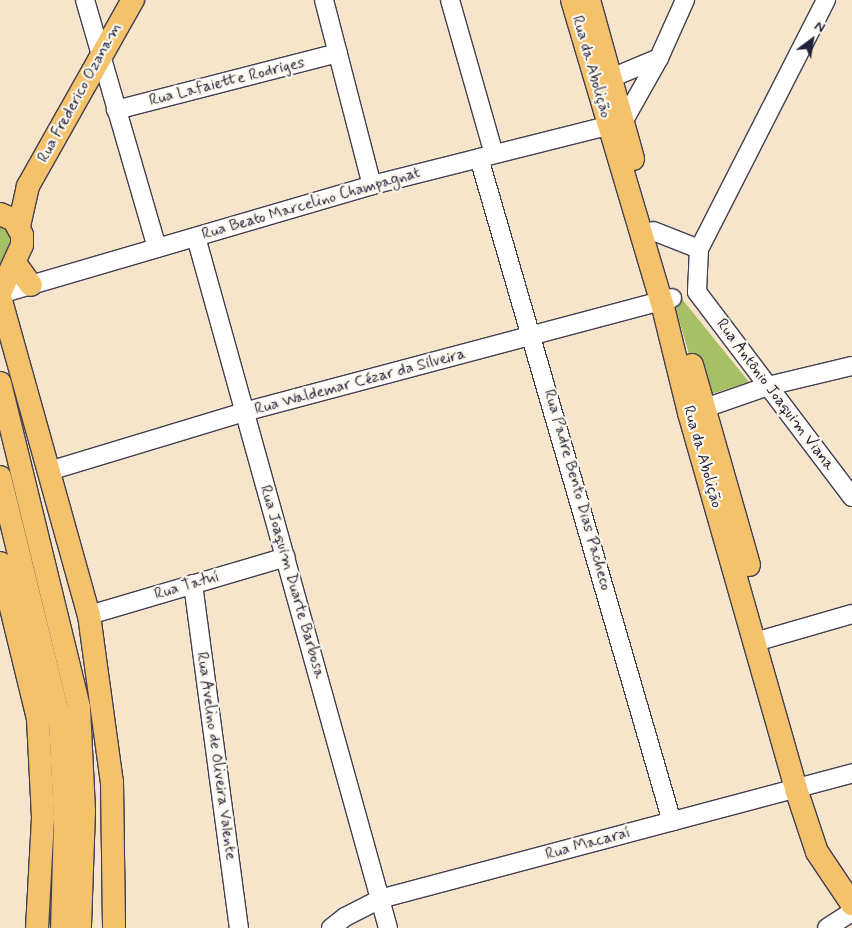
<!DOCTYPE html>
<meta charset="utf-8">
<style>
body{margin:0}
#map{position:relative;width:852px;height:928px;overflow:hidden;background:#f6e4cb;font-family:Mynerve,sans-serif}
div>[style]{position:absolute}
[style*='--x']{left:calc(var(--x)*1px);top:calc(var(--y)*1px);width:calc(var(--w)*1px);rotate:calc(var(--a)*1deg)}
.green>*{inset:0;background:#a7bf65}
.roads{filter:drop-shadow(1px 0 #423f51) drop-shadow(-1px 0 #423f51) drop-shadow(0 1px #423f51) drop-shadow(0 -1px #423f51)}
.minor>*{height:18px;margin:-9px;padding:0 9px;transform-origin:9px;border-radius:9px;background:#fff}
.major>*{height:22px;margin:-11px;padding:0 11px;transform-origin:11px;border-radius:11px;background:#f3c26a}
span{translate:-50% -50%;white-space:nowrap;text-align:center;line-height:1.15;-webkit-text-stroke:4.5px #fbf7ec;paint-order:stroke}
.street-label{font-size:16px;color:#22223b}
.north{position:absolute;left:787px;top:15px;width:50px;height:50px;-webkit-text-stroke:4px #fbf7ec;paint-order:stroke;rotate:31deg;font-size:14px;font-weight:700;line-height:20px;text-align:center;color:#22223b}
.north::after{content:'';display:block;margin:auto;width:18px;height:22px;background:#22223b;clip-path:polygon(50% 0,100% 100%,50% 72%,0 100%)}
</style>
<div id="map">
<div class="green">
<i style="clip-path:polygon(0 224px,12px 231px,9px 247px,0 264px)"></i>
<i style="clip-path:polygon(682px 299px,749px 382px,702px 397px,675px 307px)"></i>
</div>
<div class="roads">
<div class="minor">
<i style="--x:85;--y:0;--w:258;--a:73.8"></i>
<i style="--x:324;--y:0;--w:191;--a:75.5"></i>
<i style="--x:450;--y:0;--w:160;--a:74.1"></i>
<i style="--x:826;--y:0;--w:280;--a:117"></i>
<i style="--x:699;--y:249;--w:43;--a:92.7"></i>
<i style="--x:697;--y:292;--w:257;--a:52.9"></i>
<i style="--x:599;--y:83;--w:65;--a:-22.6"></i>
<i style="--x:116;--y:110;--w:229;--a:-14.4"></i>
<i style="--x:479;--y:158;--w:691;--a:73.79"></i>
<i style="--x:653;--y:231;--w:49;--a:21.4"></i>
<i style="--x:196;--y:237;--w:717;--a:74.47"></i>
<i style="--x:0;--y:294;--w:388;--a:-16.3"></i>
<i style="--x:372;--y:185;--w:259;--a:-14.1"></i>
<i style="--x:623;--y:122;--w:73;--a:-60.6"></i>
<i style="--x:659;--y:58;--w:64;--a:-65.9"></i>
<i style="--x:705;--y:408;--w:67;--a:-19.2"></i>
<i style="--x:768;--y:386;--w:86;--a:-13.4"></i>
<i style="--x:49;--y:471;--w:204;--a:-16.8"></i>
<i style="--x:244;--y:412;--w:443;--a:-14.9"></i>
<i style="--x:193;--y:584;--w:347;--a:82.4"></i>
<i style="--x:89;--y:615;--w:205;--a:-16.4"></i>
<i style="--x:755;--y:642;--w:101;--a:-16.1"></i>
<i style="--x:331;--y:928;--w:18;--a:-38"></i>
<i style="--x:345;--y:917;--w:39;--a:-27"></i>
<i style="--x:380;--y:899;--w:489;--a:-14.9"></i>
<i style="--x:827;--y:928;--w:30;--a:-33"></i>
</div>
<div class="major">
<i style="--x:572;--y:0;--w:316;--a:73.5"></i>
<i style="--x:662;--y:303;--w:113;--a:76.2"></i>
<i style="--x:689;--y:413;--w:391;--a:74.1"></i>
<i style="--x:796;--y:789;--w:66;--a:71.6"></i>
<i style="--x:817;--y:852;--w:63;--a:56.1"></i>
<i style="--x:589;--y:0;--w:165;--a:74.5"></i>
<i style="--x:0;--y:214;--w:15;--a:23"></i>
<i style="--x:14;--y:220;--w:17;--a:62"></i>
<i style="--x:22;--y:235;--w:10;--a:90"></i>
<i style="--x:22;--y:245;--w:53;--a:114.6"></i>
<i style="--x:19;--y:226;--w:41;--a:-77.3"></i>
<i style="--x:28;--y:186;--w:214;--a:-60.6"></i>
<i style="--x:15;--y:263;--w:27;--a:54"></i>
<i style="--x:0;--y:297;--w:330;--a:74.4"></i>
<i style="--x:89;--y:615;--w:169;--a:82.2"></i>
<i style="--x:112;--y:782;--w:146;--a:89.2"></i>
<i style="--x:692;--y:365;--w:208;--a:74.1"></i>
<i style="--x:0;--y:383;--w:334;--a:76.3"></i>
<i style="--x:79;--y:708;--w:103;--a:87.2"></i>
<i style="--x:84;--y:811;--w:117;--a:92"></i>
<i style="--x:0;--y:477;--w:251;--a:76.2"></i>
<i style="--x:60;--y:721;--w:102;--a:87.2"></i>
<i style="--x:65;--y:823;--w:105;--a:91.6"></i>
<i style="--x:0;--y:563;--w:161;--a:76.3"></i>
<i style="--x:38;--y:719;--w:99;--a:87.1"></i>
<i style="--x:43;--y:818;--w:110;--a:93.1"></i>
</div>
</div>
<div class="street-label">
<span style="left:591px;top:67px;rotate:74deg">Rua da Abolição</span>
<span style="left:227px;top:82px;rotate:-14deg">Rua Lafaiette Rodriges</span>
<span style="left:80px;top:93px;rotate:-61deg">Rua Frederico Ozanam</span>
<span style="left:311px;top:204px;rotate:-16deg">Rua Beato Marcelino Champagnat</span>
<span style="left:360px;top:382px;rotate:-15deg">Rua Waldemar Cézar da Silveira</span>
<span style="left:775px;top:395px;rotate:53deg">Rua Antônio Joaquim Viana</span>
<span style="left:702px;top:457px;rotate:74deg">Rua da Abolição</span>
<span style="left:577px;top:490px;rotate:74deg">Rua Padre Bento Dias Pacheco</span>
<span style="left:292px;top:582px;rotate:74deg">Rua Joaquim Duarte Barbosa</span>
<span style="left:187px;top:586px;rotate:-16deg">Rua Tatuí</span>
<span style="left:216px;top:756px;rotate:82deg">Rua Avelino de Oliveira Valente</span>
<span style="left:588px;top:844px;rotate:-15deg">Rua Macaraí</span>
</div>
<div class="north">N</div>
</div>
